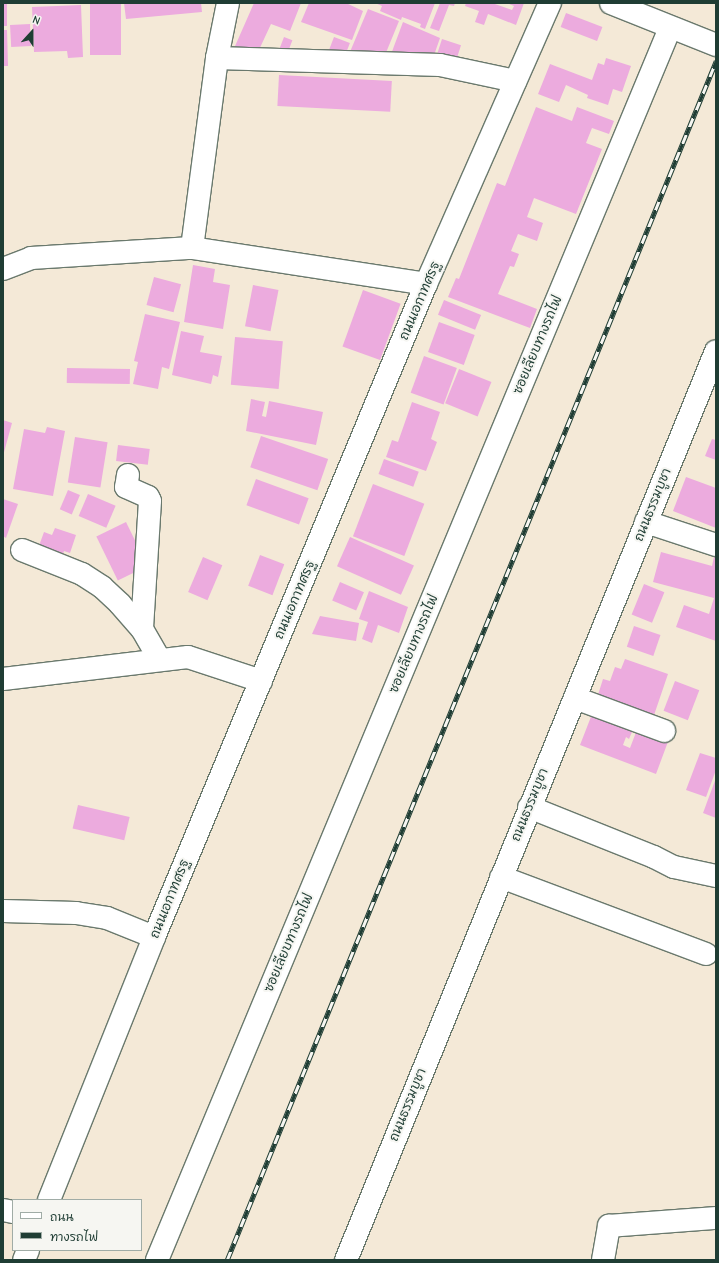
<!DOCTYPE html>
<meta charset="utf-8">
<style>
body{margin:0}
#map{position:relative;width:719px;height:1263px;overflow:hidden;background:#f4e9d7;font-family:"Comic Neue","Playpen Sans Thai",sans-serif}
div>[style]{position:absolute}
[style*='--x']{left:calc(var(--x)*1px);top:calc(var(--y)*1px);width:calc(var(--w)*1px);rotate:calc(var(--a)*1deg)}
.building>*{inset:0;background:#ecabde;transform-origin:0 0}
.roads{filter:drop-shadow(1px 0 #6a796d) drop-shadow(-1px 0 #6a796d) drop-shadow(0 1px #6a796d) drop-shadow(0 -1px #6a796d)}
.minor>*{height:22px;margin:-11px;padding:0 11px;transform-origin:11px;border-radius:11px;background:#fff}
.major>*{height:22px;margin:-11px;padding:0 11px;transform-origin:11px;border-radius:11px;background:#fff}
.rail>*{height:4.5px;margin-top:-2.25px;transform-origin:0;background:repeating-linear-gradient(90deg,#f6f6f2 0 9px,#1f3d34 0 18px);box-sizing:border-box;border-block:1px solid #1f3d34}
span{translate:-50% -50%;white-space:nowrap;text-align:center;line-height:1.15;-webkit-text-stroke:4px #f6f6f2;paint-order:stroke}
.street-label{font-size:13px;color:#1f3d34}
.frame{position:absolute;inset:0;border:4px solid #1f3d34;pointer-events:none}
.legend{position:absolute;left:12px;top:1199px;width:130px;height:52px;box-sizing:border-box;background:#f6f6f2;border:1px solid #a0aca6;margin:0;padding:5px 7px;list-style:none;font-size:12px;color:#1f3d34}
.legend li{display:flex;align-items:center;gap:8px;height:20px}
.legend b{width:20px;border:1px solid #a0aca6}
.north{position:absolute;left:12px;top:12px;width:40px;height:40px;-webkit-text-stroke:3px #f6f6f2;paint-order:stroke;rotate:21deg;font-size:11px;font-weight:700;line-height:16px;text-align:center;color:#1f3d34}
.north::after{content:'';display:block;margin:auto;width:14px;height:18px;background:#1f3d34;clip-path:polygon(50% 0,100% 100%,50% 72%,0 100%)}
</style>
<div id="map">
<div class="building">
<i style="left:3px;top:3px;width:4px;height:23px"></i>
<i style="left:90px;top:3px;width:31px;height:52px"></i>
<i style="clip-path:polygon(124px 3px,201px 3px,202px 12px,126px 19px)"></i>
<i style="clip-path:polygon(254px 3px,301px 3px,290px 31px,271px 24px,258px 52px,247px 47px,242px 58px,232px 53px)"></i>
<i style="clip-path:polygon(309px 3px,346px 3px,363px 11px,352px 40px,301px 22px)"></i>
<i style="clip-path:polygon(375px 3px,435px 3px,425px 29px,420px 27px,421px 24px,402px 17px,401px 20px,380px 11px,382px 6px)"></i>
<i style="clip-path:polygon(440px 3px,455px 3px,454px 6px,449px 5px,439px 31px,430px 28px)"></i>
<i style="clip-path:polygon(466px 3px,492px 3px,512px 10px,514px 6px,507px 3px,524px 3px,516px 25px,488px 14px,484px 25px,475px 22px,479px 11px,465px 6px)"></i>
<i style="clip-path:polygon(81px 5px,83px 57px,68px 58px,67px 51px,34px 52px,32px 7px)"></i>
<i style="clip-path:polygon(368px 9px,399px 21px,383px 60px,347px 59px)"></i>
<i style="left:566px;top:13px;width:39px;height:15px;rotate:21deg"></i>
<i style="clip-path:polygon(403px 22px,440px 38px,432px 61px,390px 57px)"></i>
<i style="left:30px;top:24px;width:22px;height:20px;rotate:87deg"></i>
<i style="clip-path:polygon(3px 30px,7px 30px,8px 66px,3px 66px)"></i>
<i style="left:284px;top:37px;width:9px;height:18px;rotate:21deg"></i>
<i style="left:334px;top:37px;width:17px;height:18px;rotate:21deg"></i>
<i style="left:442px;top:39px;width:20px;height:21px;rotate:18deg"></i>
<i style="clip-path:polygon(606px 58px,631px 66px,622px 92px,613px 89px,608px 105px,587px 98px,588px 95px,566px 85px,559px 102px,538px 94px,550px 64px,592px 80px,598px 63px,604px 65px)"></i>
<i style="left:279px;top:75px;width:113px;height:31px;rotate:3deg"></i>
<i style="clip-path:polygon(536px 107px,572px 121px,577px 107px,614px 121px,609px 134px,592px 128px,586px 143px,602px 149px,576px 214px,534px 198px,527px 217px,543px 223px,537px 241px,518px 234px,511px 251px,519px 254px,514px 267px,510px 266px,498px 294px,537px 309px,530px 328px,448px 297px,456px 278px,459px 279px,497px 183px,505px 186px)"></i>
<i style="clip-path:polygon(193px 265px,215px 269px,213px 282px,230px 285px,223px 329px,184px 322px)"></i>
<i style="left:154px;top:277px;width:28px;height:29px;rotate:15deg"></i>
<i style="left:253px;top:285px;width:26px;height:42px;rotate:11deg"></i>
<i style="left:363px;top:290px;width:40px;height:60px;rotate:20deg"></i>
<i style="left:444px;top:300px;width:40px;height:16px;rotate:22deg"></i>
<i style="clip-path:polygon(145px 314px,180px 322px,169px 369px,162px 367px,158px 389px,133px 384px,138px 362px,134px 361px)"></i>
<i style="left:439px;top:322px;width:38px;height:32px;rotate:20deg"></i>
<i style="clip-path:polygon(181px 331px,204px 336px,200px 352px,222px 356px,218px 377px,213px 375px,211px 384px,172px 375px)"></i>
<i style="left:235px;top:337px;width:48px;height:48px;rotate:5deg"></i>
<i style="left:424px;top:356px;width:35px;height:39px;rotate:20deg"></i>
<i style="left:67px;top:368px;width:63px;height:15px;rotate:1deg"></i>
<i style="left:459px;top:369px;width:35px;height:37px;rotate:22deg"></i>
<i style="clip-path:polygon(251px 399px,265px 402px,262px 416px,266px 417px,269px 401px,323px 412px,316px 445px,246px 431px)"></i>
<i style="clip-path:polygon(412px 402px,440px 412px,431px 439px,437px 442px,426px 471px,386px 457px,392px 440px,398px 442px)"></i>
<i style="clip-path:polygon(3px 420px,12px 423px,3px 456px)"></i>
<i style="clip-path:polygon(47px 427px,65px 431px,53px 496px,13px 489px,24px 429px,45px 433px)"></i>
<i style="left:261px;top:436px;width:71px;height:33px;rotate:19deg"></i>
<i style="left:75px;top:437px;width:33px;height:46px;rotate:9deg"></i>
<i style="clip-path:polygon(712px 439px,716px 440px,716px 460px,705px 456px)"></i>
<i style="left:118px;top:445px;width:32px;height:16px;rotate:7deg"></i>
<i style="left:384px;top:459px;width:37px;height:16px;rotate:20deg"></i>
<i style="clip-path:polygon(686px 477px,716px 488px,716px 528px,673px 511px)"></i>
<i style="left:256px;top:479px;width:56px;height:28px;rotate:20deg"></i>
<i style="left:373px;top:484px;width:55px;height:56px;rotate:21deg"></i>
<i style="left:68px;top:490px;width:13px;height:21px;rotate:23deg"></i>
<i style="left:88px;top:494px;width:30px;height:24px;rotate:23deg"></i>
<i style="clip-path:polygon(3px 499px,18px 504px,6px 538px,3px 536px)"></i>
<i style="left:126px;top:522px;width:49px;height:33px;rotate:64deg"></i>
<i style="clip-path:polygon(55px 528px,76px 535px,70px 553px,64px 551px,60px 562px,36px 554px,44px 532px,52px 535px)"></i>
<i style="left:350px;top:537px;width:70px;height:32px;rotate:24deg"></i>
<i style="clip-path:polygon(661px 552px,712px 566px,714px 557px,716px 558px,716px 641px,676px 627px,684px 605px,709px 614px,714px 598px,653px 582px)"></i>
<i style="left:260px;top:555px;width:26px;height:33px;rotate:21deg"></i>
<i style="left:203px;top:557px;width:21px;height:38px;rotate:23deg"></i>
<i style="left:340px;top:582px;width:26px;height:20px;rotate:23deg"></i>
<i style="left:644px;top:584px;width:22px;height:33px;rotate:22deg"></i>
<i style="clip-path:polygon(369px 591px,408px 607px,399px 633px,378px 625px,372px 643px,362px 639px,368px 622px,359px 619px)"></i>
<i style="clip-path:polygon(320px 616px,359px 623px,356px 641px,312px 634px)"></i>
<i style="left:634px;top:626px;width:28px;height:22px;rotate:19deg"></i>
<i style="clip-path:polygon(625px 659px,668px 674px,652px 721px,596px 701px,603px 679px,610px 681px,615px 667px,621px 669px)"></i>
<i style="left:675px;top:681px;width:26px;height:32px;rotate:21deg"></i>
<i style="clip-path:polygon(594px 709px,635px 725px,629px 739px,626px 737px,623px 745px,630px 748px,638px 727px,669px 739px,656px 774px,580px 745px)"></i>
<i style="clip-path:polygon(700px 753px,716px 758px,716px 770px,706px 797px,686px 790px)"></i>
<i style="clip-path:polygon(716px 778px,716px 818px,703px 813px)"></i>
<i style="left:78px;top:805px;width:53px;height:24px;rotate:13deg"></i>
</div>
<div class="roads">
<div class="minor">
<i style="--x:611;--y:3;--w:113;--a:21.8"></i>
<i style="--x:217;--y:58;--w:223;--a:1.8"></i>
<i style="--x:440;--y:65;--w:77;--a:12"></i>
<i style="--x:192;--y:248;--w:192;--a:-82.5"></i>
<i style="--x:217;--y:58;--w:56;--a:-78.7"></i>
<i style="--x:3;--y:269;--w:30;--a:-21"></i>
<i style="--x:31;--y:258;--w:161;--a:-3.6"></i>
<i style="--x:192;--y:248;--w:237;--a:8.7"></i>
<i style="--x:128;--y:475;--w:12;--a:99"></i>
<i style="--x:126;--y:487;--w:24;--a:24"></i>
<i style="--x:148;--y:497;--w:4;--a:63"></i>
<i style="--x:150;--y:501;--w:128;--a:93.6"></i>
<i style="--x:646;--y:522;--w:74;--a:18.2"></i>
<i style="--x:22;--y:550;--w:65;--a:21.8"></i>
<i style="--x:82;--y:574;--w:24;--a:33"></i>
<i style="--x:102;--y:587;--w:25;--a:43"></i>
<i style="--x:120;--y:604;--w:33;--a:49"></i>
<i style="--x:142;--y:629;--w:34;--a:60"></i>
<i style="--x:3;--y:679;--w:186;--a:-6.8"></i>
<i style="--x:188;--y:657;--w:77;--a:18.2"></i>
<i style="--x:575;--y:698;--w:95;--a:20.3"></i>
<i style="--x:529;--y:807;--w:135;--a:21.8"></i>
<i style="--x:654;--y:857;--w:22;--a:27"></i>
<i style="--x:674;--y:867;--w:43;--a:12.1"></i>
<i style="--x:501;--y:877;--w:219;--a:20.6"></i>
<i style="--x:3;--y:911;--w:73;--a:1.6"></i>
<i style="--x:76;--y:913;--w:31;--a:9"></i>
<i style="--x:107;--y:918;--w:51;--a:22"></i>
<i style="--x:3;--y:1210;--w:10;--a:11"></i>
<i style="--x:157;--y:1260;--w:1335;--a:-67.39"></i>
<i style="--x:603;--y:1260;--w:35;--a:-80"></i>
<i style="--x:609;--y:1226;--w:107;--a:-4.3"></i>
</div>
<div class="major">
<i style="--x:49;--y:1200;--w:283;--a:-68.2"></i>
<i style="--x:154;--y:937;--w:707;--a:-67.39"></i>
<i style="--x:426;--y:284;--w:307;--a:-66.2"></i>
<i style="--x:24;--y:1260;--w:11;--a:-68"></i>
<i style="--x:346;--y:1260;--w:981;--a:-67.85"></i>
</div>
</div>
<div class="rail">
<i style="--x:227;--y:1260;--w:1295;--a:-67.81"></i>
</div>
<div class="street-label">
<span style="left:420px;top:301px;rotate:-67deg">ถนนเอกาทศรฐ</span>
<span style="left:538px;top:345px;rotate:-67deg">ซอยเลียบทางรถไฟ</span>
<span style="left:653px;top:505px;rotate:-68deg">ถนนธรรมบูชา</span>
<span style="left:295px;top:600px;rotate:-67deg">ถนนเอกาทศรฐ</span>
<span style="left:414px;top:644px;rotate:-67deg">ซอยเลียบทางรถไฟ</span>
<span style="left:530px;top:805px;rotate:-68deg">ถนนธรรมบูชา</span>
<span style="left:170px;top:899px;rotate:-68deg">ถนนเอกาทศรฐ</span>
<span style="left:289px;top:943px;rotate:-67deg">ซอยเลียบทางรถไฟ</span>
<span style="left:408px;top:1105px;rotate:-68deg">ถนนธรรมบูชา</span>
</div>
<div class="frame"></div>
<ul class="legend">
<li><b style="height:5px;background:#fff"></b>ถนน</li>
<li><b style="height:5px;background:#1f3d34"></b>ทางรถไฟ</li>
</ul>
<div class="north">N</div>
</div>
